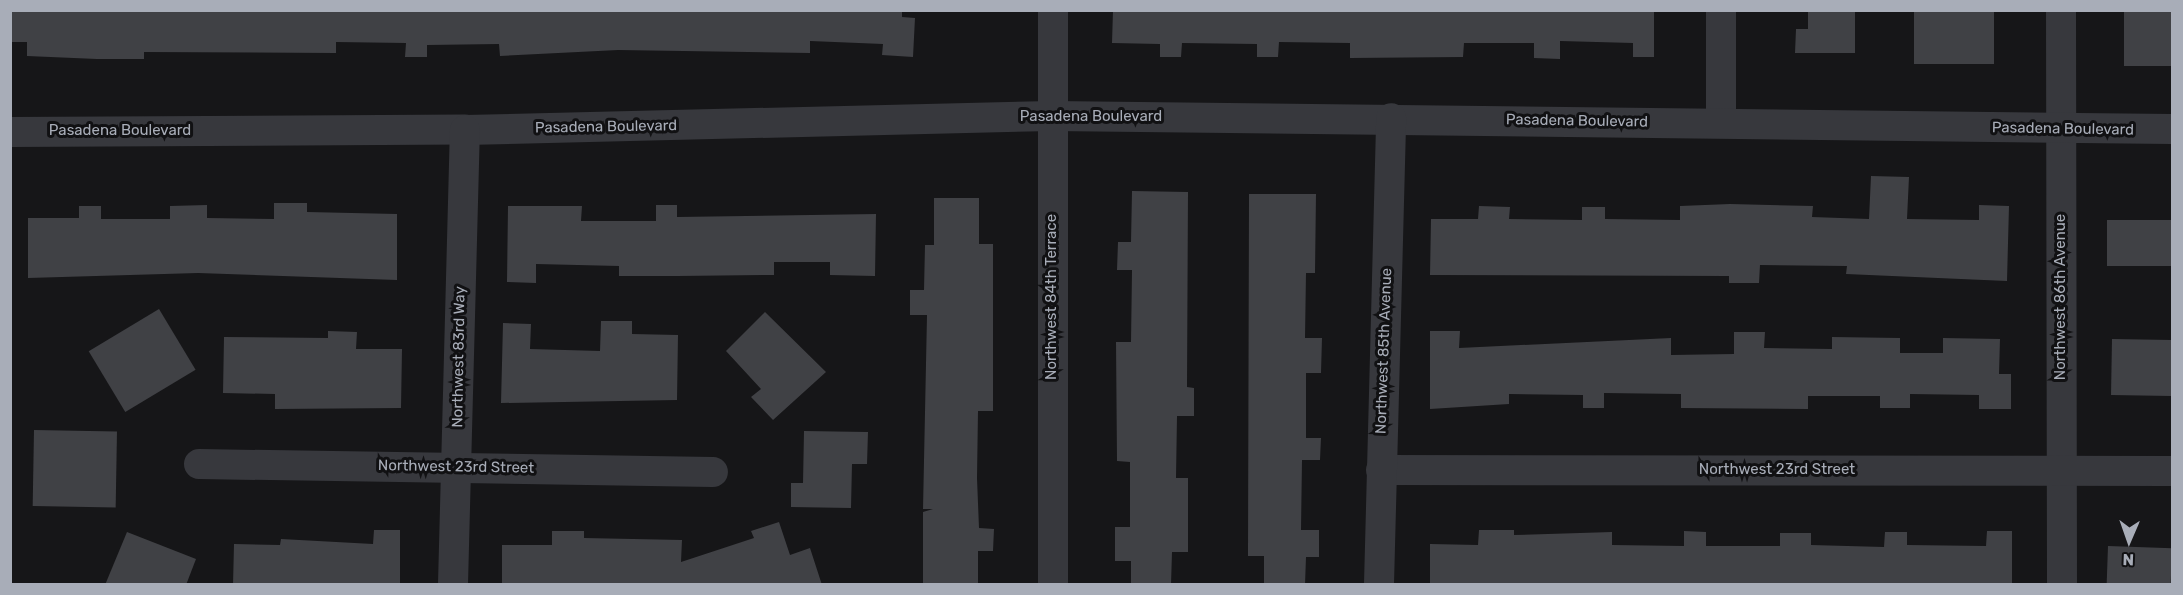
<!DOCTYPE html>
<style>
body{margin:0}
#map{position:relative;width:2183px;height:595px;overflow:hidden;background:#161618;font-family:Rubik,sans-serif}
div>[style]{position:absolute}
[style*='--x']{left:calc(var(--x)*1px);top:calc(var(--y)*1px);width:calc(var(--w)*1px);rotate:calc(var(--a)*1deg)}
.building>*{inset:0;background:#404145;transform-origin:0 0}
.street>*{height:30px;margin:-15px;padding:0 15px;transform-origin:15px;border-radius:15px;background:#37383d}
span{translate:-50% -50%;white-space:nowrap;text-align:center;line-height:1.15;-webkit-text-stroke:6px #111113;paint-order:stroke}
.street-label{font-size:15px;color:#a8adb8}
.frame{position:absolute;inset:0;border:12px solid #a8adb8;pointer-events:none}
.north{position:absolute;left:2099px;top:511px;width:60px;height:60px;-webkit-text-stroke:4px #111113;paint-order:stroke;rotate:182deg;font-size:16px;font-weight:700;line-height:24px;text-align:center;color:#a8adb8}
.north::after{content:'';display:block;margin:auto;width:21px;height:27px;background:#a8adb8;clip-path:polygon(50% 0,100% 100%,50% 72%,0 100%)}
</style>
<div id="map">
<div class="building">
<i style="clip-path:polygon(10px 10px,902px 10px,902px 17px,915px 18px,913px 57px,882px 55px,883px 44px,810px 41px,810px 53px,618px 50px,500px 56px,499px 44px,427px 45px,427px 57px,405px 57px,406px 43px,336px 42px,336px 53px,144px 52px,144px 59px,97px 59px,27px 56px,27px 42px,10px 42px)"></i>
<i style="clip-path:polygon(1113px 10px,1654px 10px,1654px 57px,1633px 57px,1633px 43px,1560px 41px,1560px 59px,1534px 58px,1534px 43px,1464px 43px,1463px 57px,1350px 58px,1350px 43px,1279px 42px,1278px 57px,1257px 57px,1257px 44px,1182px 43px,1181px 57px,1160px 57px,1160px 44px,1112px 43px)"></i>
<i style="clip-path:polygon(1808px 10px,1855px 10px,1855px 53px,1795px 53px,1796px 29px,1808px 29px)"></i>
<i style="left:1914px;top:10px;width:80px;height:54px"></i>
<i style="left:2124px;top:10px;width:48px;height:56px"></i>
<i style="clip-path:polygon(1871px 176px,1909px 177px,1907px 219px,1979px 220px,1979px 205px,2009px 206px,2007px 281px,1846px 274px,1847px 266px,1760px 265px,1759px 283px,1729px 283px,1729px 276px,1430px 275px,1431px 219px,1478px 219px,1479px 206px,1510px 207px,1509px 219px,1582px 220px,1582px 207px,1605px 207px,1605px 219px,1680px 220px,1680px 206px,1730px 204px,1813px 206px,1812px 217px,1869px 219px)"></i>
<i style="clip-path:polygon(1132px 191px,1188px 192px,1187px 387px,1194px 388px,1194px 416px,1177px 416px,1176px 478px,1188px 478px,1188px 552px,1172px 552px,1171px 585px,1131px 585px,1131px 561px,1115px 561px,1115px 527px,1130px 527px,1130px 462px,1117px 461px,1116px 342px,1131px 342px,1132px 270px,1117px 270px,1118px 242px,1131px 242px)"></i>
<i style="clip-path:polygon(1249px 194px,1316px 194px,1315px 273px,1306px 273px,1305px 338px,1322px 338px,1321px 373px,1306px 373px,1306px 438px,1321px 438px,1320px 460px,1302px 460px,1301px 530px,1319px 530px,1319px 557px,1306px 557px,1305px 585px,1264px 585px,1264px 556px,1248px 556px)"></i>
<i style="clip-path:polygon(934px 198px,979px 198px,979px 244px,993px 244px,993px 411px,978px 411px,977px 478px,979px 528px,994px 529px,993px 551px,978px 551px,978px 585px,923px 585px,923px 512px,933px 509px,923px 509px,927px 315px,910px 315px,910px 290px,924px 290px,925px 245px,934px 245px)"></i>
<i style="clip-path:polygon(274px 203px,307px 203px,307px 212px,397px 214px,397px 280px,198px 273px,28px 278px,28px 218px,79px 218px,79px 206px,101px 206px,101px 219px,170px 219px,170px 206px,207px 205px,207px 218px,274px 219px)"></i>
<i style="clip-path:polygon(656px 205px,677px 205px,677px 217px,876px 214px,875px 276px,830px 275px,830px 262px,774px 262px,774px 275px,677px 276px,619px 276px,619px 266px,536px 264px,536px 283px,507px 282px,508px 206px,582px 206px,581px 221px,656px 221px)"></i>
<i style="left:2107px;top:220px;width:65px;height:46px"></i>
<i style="left:159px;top:309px;width:71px;height:82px;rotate:59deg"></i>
<i style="clip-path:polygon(765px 312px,826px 372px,773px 420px,751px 397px,761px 389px,726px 351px)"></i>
<i style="clip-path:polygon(601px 321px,632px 321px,632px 334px,678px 335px,677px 400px,501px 403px,503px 323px,531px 324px,530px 349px,600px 351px)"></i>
<i style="clip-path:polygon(328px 331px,357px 332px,356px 349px,402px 349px,401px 408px,275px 409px,275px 394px,223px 393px,224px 337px,328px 338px)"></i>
<i style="clip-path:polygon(1430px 331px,1460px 331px,1459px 348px,1671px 338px,1671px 355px,1734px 354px,1734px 332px,1765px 332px,1764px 348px,1832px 349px,1832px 337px,1900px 338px,1900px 353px,1943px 353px,1943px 338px,2000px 339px,1999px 374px,2011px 374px,2011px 409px,1979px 409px,1979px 395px,1910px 394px,1910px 408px,1880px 408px,1880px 396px,1808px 396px,1808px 409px,1681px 408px,1681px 394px,1604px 393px,1604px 408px,1583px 408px,1583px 395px,1509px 394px,1509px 404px,1430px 409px)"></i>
<i style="left:2112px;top:339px;width:60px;height:56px;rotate:1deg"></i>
<i style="left:34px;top:430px;width:83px;height:76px;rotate:1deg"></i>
<i style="clip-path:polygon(804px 431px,868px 432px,867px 464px,852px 464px,851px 508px,791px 507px,791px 483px,803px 483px)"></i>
<i style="clip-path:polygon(779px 522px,790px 555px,810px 548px,822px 585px,502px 585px,502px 545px,552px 545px,552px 531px,584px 531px,584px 538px,682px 540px,681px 562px,754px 538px,751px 531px)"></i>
<i style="clip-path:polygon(374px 530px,400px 530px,400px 585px,233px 585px,234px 544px,280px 545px,281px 539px,373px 544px)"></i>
<i style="clip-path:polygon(1479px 530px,1514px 530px,1514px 535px,1612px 532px,1612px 545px,1684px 546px,1684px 531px,1706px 532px,1706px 546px,1780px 546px,1780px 533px,1811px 533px,1811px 545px,1884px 547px,1885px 532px,1907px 532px,1907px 545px,1986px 546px,1987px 531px,2012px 531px,2012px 585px,1430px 585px,1430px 544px,1478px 545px)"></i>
<i style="clip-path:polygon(127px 532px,196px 559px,186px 585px,105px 585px)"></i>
<i style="left:2108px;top:546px;width:64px;height:39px;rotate:2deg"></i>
</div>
<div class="street">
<i style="--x:1721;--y:10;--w:113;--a:90"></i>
<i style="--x:2061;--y:10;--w:574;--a:89.9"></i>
<i style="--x:10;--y:132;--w:455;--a:-0.3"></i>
<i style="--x:465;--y:130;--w:587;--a:-1.37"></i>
<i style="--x:1052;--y:116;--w:1120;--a:0.67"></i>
<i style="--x:199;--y:464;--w:514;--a:0.89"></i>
<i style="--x:1381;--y:470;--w:791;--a:0.07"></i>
<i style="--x:453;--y:584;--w:454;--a:-88.5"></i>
<i style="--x:1053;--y:584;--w:574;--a:-90"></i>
<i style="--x:1379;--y:584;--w:466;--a:-88.5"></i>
</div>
<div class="street-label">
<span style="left:1091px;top:117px">Pasadena Boulevard</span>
<span style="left:1577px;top:121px;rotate:1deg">Pasadena Boulevard</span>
<span style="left:606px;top:127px;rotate:-1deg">Pasadena Boulevard</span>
<span style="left:2063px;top:129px;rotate:1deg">Pasadena Boulevard</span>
<span style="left:120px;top:131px">Pasadena Boulevard</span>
<span style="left:1052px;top:297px;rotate:-90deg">Northwest 84th Terrace</span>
<span style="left:2061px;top:297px;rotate:-90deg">Northwest 86th Avenue</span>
<span style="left:1384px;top:351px;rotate:-88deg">Northwest 85th Avenue</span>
<span style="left:459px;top:357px;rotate:-89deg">Northwest 83rd Way</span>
<span style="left:456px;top:467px;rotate:1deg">Northwest 23rd Street</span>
<span style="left:1777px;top:470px">Northwest 23rd Street</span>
</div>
<div class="frame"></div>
<div class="north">N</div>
</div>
